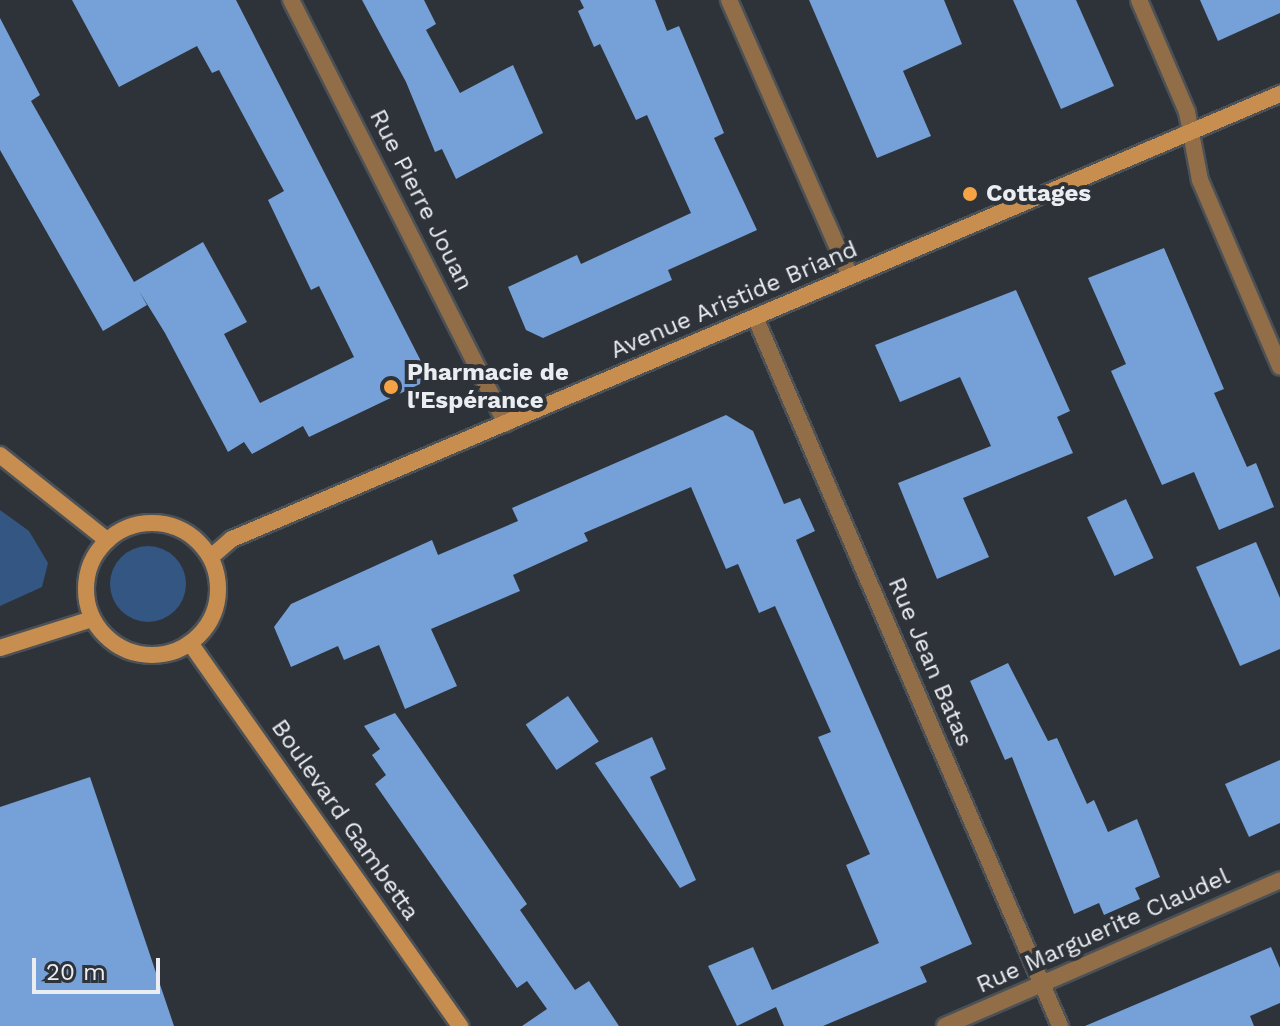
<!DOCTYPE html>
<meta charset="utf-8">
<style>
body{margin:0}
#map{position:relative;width:1280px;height:1026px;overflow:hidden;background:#2e3339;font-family:"Work Sans",sans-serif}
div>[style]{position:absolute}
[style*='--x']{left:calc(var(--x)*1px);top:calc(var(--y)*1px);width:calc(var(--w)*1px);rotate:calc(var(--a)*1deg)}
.green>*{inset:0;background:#335683}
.round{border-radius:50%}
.building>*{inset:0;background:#75a0d8;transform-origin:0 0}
.roads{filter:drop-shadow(2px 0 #4c5156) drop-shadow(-2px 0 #4c5156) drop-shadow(0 2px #4c5156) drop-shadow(0 -2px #4c5156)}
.street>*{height:16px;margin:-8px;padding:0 8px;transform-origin:8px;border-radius:8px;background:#926e48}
.secondary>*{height:16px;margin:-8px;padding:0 8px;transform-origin:8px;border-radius:8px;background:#c88e50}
.secondary>.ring{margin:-8px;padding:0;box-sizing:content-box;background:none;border:16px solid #c88e50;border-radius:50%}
.dots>*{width:22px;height:22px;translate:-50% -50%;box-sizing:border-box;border:4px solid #2e3339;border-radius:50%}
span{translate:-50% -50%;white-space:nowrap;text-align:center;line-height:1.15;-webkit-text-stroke:8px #2e3339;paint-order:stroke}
.poi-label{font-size:24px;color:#eaedf1;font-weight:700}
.left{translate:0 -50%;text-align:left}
.street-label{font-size:24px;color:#eaedf1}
.scale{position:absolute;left:32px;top:958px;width:128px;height:36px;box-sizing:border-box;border:4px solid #eaedf1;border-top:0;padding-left:10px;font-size:24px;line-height:28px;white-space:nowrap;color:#eaedf1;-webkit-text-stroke:6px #2e3339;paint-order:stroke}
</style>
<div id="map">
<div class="green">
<i style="clip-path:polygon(0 510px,29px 531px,48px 563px,42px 587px,0 606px)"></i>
<i class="round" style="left:110px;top:546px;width:76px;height:76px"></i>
</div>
<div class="building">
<i style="clip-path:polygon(72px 0,236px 0,425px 369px,420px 384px,309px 437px,303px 426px,252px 454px,244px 442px,228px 452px,165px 333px,139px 291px,147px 305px,103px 331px,0 150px,0 18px,40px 95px,31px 101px,134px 282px,203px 242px,247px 322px,224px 334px,260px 403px,354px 357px,319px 286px,311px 290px,268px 200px,284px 191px,219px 70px,212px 73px,197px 46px,119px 87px)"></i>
<i style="clip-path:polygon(362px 0,424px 0,436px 24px,426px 30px,460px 93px,513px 65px,543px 133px,456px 179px,442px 149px,435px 152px,406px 82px)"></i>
<i style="clip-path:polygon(580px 0,655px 0,667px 31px,679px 26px,724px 133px,714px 138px,757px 230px,668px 270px,672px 280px,543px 338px,526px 330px,508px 287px,577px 255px,581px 264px,691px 213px,647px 115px,636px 120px,600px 44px,594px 47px,578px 11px,584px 8px)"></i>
<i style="clip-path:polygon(809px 0,944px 0,962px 44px,903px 71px,931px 136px,877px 158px)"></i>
<i style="clip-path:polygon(1013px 0,1076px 0,1114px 86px,1061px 109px)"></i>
<i style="clip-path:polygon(1200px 0,1280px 0,1280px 13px,1218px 41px)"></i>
<i style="clip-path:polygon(1164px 248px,1224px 389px,1214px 393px,1247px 467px,1256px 463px,1274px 507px,1219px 530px,1194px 472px,1162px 485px,1111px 371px,1126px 364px,1088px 278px)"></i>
<i style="clip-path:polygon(1016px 290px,1070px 411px,1057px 417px,1073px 453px,963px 498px,989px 557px,937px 579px,898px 483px,991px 446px,960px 377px,900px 402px,875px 345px)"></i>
<i style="clip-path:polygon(726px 415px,753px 431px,784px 504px,800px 498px,815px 531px,796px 540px,972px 944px,920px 967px,927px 982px,823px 1026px,784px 1026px,776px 1007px,737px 1026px,708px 966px,753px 947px,772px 990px,879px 943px,846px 865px,870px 854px,818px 737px,831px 732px,775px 606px,759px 613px,738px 564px,726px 569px,691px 487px,584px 533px,588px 541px,513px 575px,520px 591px,431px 629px,457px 686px,405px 709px,379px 645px,344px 660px,338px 646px,291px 667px,274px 627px,291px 604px,432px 540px,438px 555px,518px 521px,512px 508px)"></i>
<i style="left:1126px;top:499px;width:65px;height:43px;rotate:65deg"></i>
<i style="clip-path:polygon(1256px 542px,1280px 598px,1280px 649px,1240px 666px,1196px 567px)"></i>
<i style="clip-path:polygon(1008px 663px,1048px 741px,1057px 738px,1087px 804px,1094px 800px,1108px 832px,1137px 819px,1160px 877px,1135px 888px,1140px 899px,1104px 915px,1099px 903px,1074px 914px,1012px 757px,1005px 760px,970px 681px)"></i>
<i style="left:568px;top:696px;width:55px;height:51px;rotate:56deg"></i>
<i style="clip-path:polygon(395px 713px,527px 904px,520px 910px,575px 990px,589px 981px,619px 1026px,522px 1026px,547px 1009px,527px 981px,517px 988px,375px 784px,386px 775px,372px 755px,380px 749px,364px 726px)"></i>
<i style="clip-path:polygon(652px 737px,666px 769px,650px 777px,696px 880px,680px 888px,595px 763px)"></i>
<i style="clip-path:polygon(1280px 760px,1280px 823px,1249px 837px,1225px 784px)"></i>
<i style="clip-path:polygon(90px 777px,174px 1026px,0 1026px,0 807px)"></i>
<i style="clip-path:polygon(1271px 947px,1280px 968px,1280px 1003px,1250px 1016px,1254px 1026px,1085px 1026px)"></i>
</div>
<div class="roads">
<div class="street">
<i style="--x:291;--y:0;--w:475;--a:63.1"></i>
<i style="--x:729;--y:0;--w:301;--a:66.3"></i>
<i style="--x:1139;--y:0;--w:122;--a:66.8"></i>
<i style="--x:1187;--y:112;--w:69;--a:79.2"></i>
<i style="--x:1200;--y:180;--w:203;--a:66.8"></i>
<i style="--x:755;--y:317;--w:772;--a:66.72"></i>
<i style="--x:945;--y:1026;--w:365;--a:-23.5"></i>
</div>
<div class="secondary">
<i style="--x:0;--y:455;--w:137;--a:38.5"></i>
<i class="ring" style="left:86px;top:523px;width:116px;height:116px"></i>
<i style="--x:211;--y:557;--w:28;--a:-41"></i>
<i style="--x:232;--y:539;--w:1139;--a:-23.01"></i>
<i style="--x:190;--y:643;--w:469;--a:54.8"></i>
<i style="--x:0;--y:648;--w:96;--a:-17.5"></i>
</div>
</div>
<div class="dots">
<i style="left:970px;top:194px;background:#f5a345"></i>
<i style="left:391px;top:387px;background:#f5a345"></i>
</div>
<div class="poi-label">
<span class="left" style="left:986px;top:194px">Cottages</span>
<span class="left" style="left:407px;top:387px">Pharmacie de<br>l'Espérance</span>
</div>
<div class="street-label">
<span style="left:421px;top:200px;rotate:63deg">Rue Pierre Jouan</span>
<span style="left:734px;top:300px;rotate:-23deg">Avenue Aristide Briand</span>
<span style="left:930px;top:662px;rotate:67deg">Rue Jean Batas</span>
<span style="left:345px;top:820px;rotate:55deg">Boulevard Gambetta</span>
<span style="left:1103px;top:931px;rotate:-24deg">Rue Marguerite Claudel</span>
</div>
<div class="scale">20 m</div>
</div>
